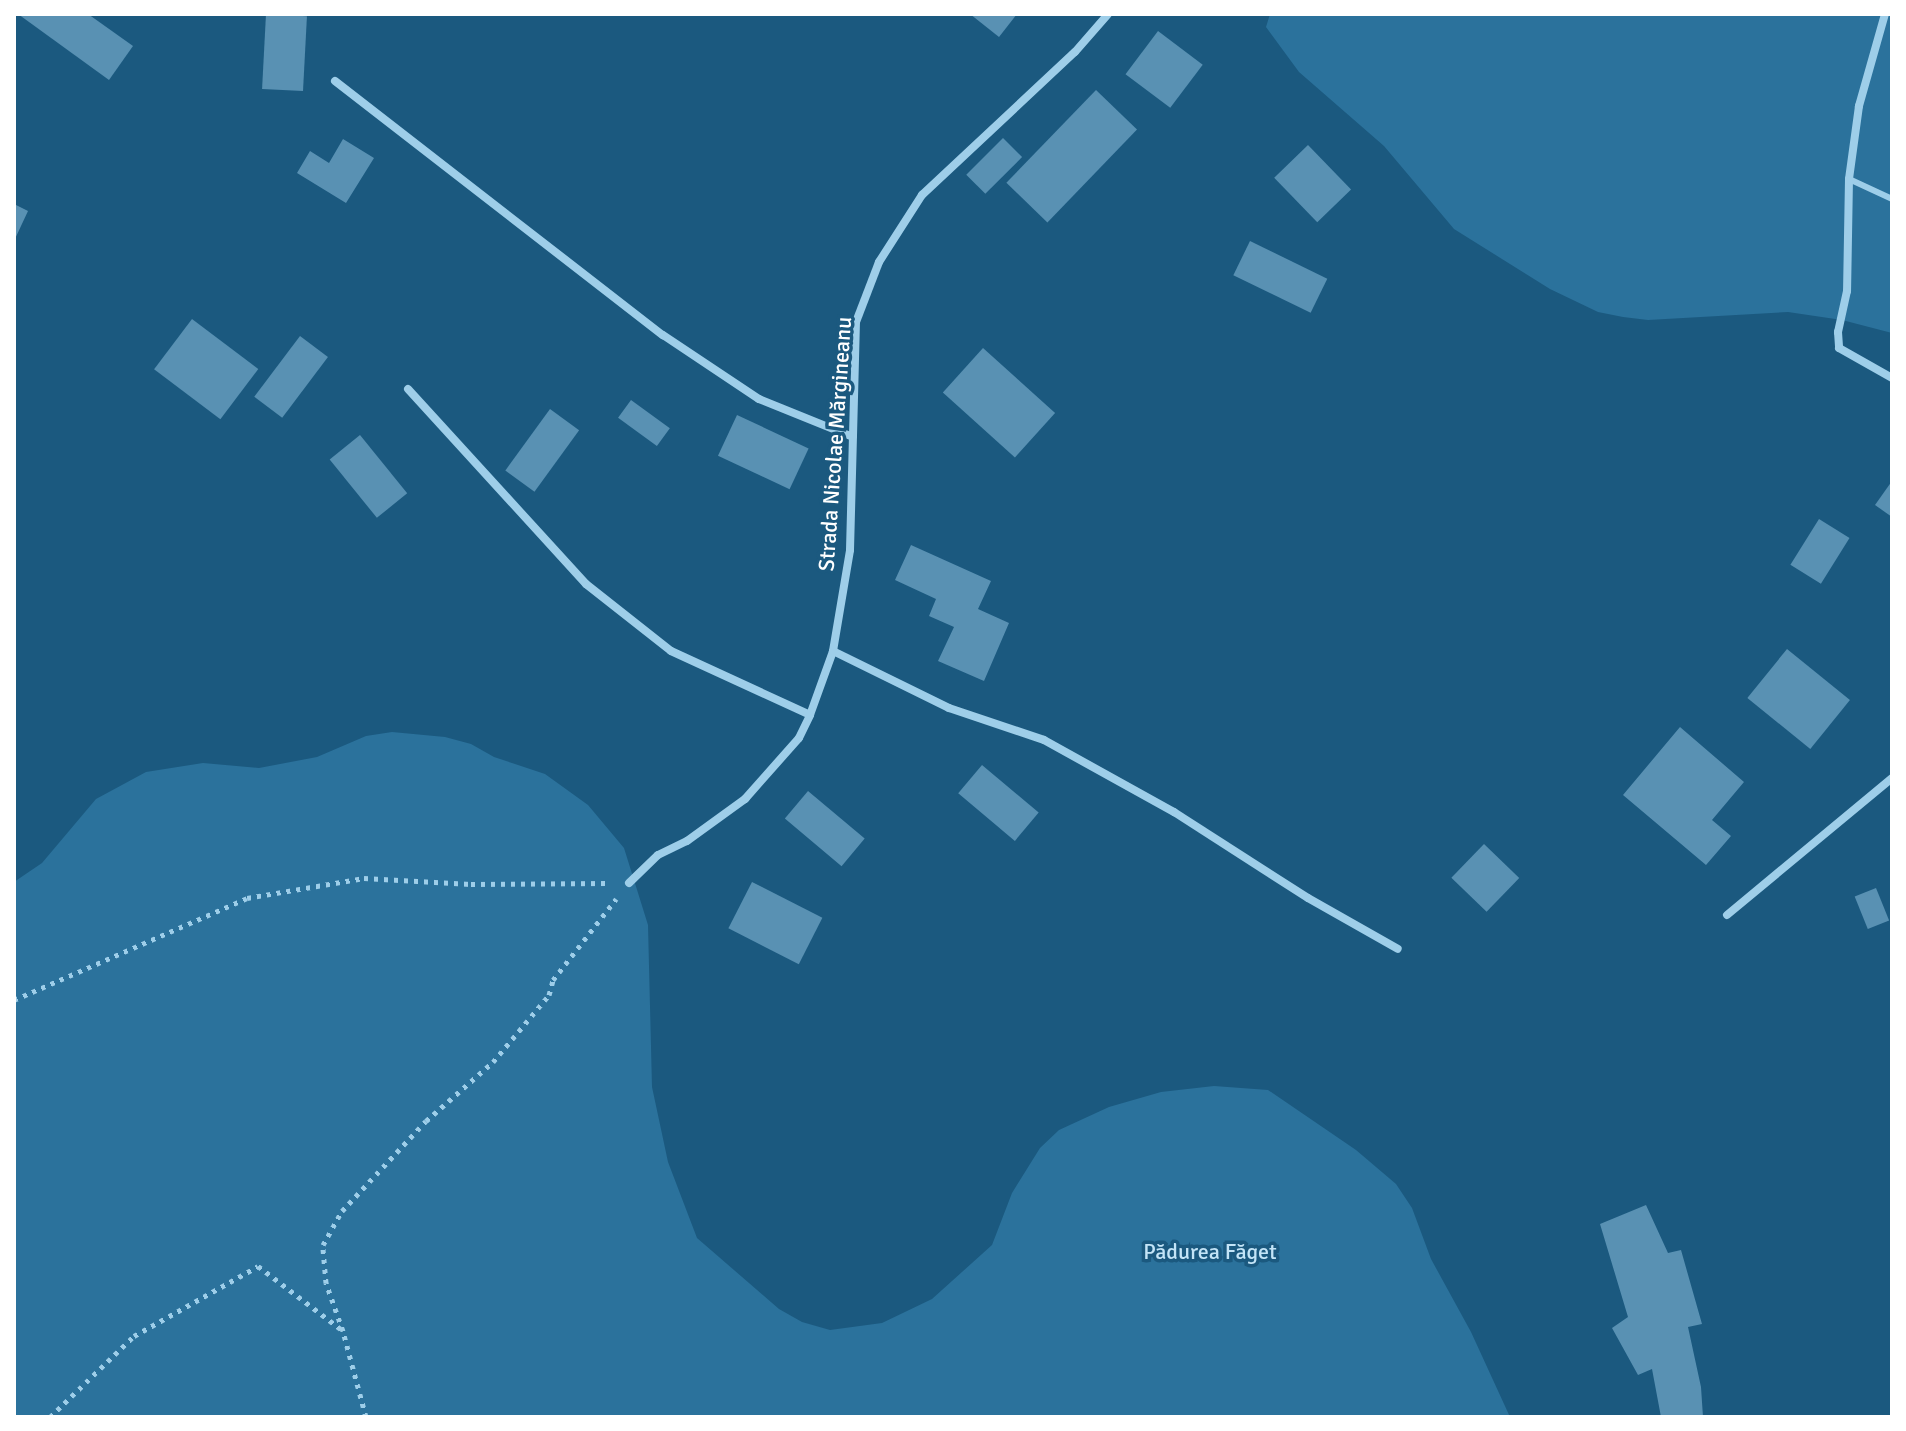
<!DOCTYPE html>
<meta charset="utf-8">
<style>
body{margin:0}
#map{position:relative;width:1906px;height:1431px;overflow:hidden;background:#1b597f;font-family:Signika,sans-serif}
div>[style]{position:absolute}
[style*='--x']{left:calc(var(--x)*1px);top:calc(var(--y)*1px);width:calc(var(--w)*1px);rotate:calc(var(--a)*1deg)}
.green>*{inset:0;background:#2b729c}
.building>*{inset:0;background:#5991b3;transform-origin:0 0}
.path>*{height:5px;margin-top:-2.5px;transform-origin:0;background:repeating-linear-gradient(90deg,#9ecee9 0 4px,transparent 0 10px)}
.service>*{height:6px;margin:-3px;padding:0 3px;transform-origin:3px;border-radius:3px;background:#9ecee9}
.minor>*{height:8px;margin:-4px;padding:0 4px;transform-origin:4px;border-radius:4px;background:#9ecee9}
span{translate:-50% -50%;white-space:nowrap;text-align:center;line-height:1.15;-webkit-text-stroke:7px #1b597f;paint-order:stroke}
.street-label{font-size:22px;color:#fff}
.park-label{font-size:22px;color:#c3e4f7}
.frame{position:absolute;inset:0;border:16px solid #fff;pointer-events:none}
</style>
<div id="map">
<div class="green">
<i style="clip-path:polygon(1270px 14px,1892px 14px,1892px 333px,1842px 320px,1788px 312px,1648px 320px,1623px 317px,1598px 312px,1550px 289px,1454px 229px,1384px 146px,1299px 72px,1266px 27px)"></i>
<i style="clip-path:polygon(392px 732px,445px 737px,471px 744px,494px 757px,545px 774px,588px 805px,624px 848px,648px 925px,652px 1087px,668px 1162px,697px 1238px,779px 1309px,802px 1322px,830px 1330px,882px 1323px,932px 1299px,992px 1245px,1012px 1193px,1040px 1148px,1059px 1130px,1109px 1107px,1161px 1092px,1214px 1086px,1268px 1090px,1356px 1150px,1396px 1184px,1412px 1208px,1431px 1259px,1471px 1332px,1510px 1417px,14px 1417px,14px 882px,42px 863px,96px 799px,146px 772px,203px 763px,259px 768px,317px 757px,366px 736px)"></i>
</div>
<div class="building">
<i style="clip-path:polygon(18px 14px,88px 14px,133px 46px,109px 80px)"></i>
<i style="left:266px;top:14px;width:41px;height:75px;rotate:3deg"></i>
<i style="clip-path:polygon(970px 14px,1017px 14px,999px 37px)"></i>
<i style="left:1158px;top:31px;width:56px;height:54px;rotate:37deg"></i>
<i style="left:1096px;top:90px;width:57px;height:129px;rotate:44deg"></i>
<i style="left:1003px;top:138px;width:27px;height:52px;rotate:45deg"></i>
<i style="clip-path:polygon(343px 139px,374px 158px,346px 203px,297px 173px,310px 151px,329px 163px)"></i>
<i style="left:1308px;top:145px;width:62px;height:47px;rotate:46deg"></i>
<i style="clip-path:polygon(14px 204px,28px 211px,14px 241px)"></i>
<i style="left:1250px;top:241px;width:86px;height:38px;rotate:26deg"></i>
<i style="left:192px;top:319px;width:83px;height:63px;rotate:37deg"></i>
<i style="left:300px;top:336px;width:35px;height:76px;rotate:37deg"></i>
<i style="left:983px;top:348px;width:97px;height:60px;rotate:42deg"></i>
<i style="left:631px;top:400px;width:48px;height:22px;rotate:36deg"></i>
<i style="left:550px;top:409px;width:36px;height:76px;rotate:36deg"></i>
<i style="left:737px;top:415px;width:79px;height:45px;rotate:25deg"></i>
<i style="left:360px;top:435px;width:75px;height:39px;rotate:51deg"></i>
<i style="clip-path:polygon(1892px 481px,1892px 517px,1875px 505px)"></i>
<i style="left:1819px;top:519px;width:36px;height:54px;rotate:32deg"></i>
<i style="clip-path:polygon(911px 545px,991px 581px,978px 609px,1009px 623px,984px 681px,938px 661px,954px 627px,929px 616px,936px 599px,895px 580px)"></i>
<i style="left:1787px;top:649px;width:81px;height:63px;rotate:39deg"></i>
<i style="clip-path:polygon(1680px 727px,1744px 782px,1712px 820px,1731px 836px,1706px 865px,1623px 795px)"></i>
<i style="left:982px;top:765px;width:74px;height:37px;rotate:40deg"></i>
<i style="left:808px;top:791px;width:74px;height:36px;rotate:40deg"></i>
<i style="left:1484px;top:844px;width:49px;height:47px;rotate:44deg"></i>
<i style="left:752px;top:882px;width:79px;height:52px;rotate:27deg"></i>
<i style="left:1876px;top:888px;width:35px;height:23px;rotate:68deg"></i>
<i style="clip-path:polygon(1646px 1205px,1668px 1253px,1681px 1250px,1702px 1324px,1688px 1327px,1701px 1387px,1703px 1417px,1661px 1417px,1652px 1369px,1638px 1375px,1612px 1328px,1628px 1317px,1600px 1224px)"></i>
</div>
<div class="path">
<i style="--x:14;--y:1000;--w:254;--a:-23.6"></i>
<i style="--x:247;--y:898;--w:119;--a:-9.7"></i>
<i style="--x:364;--y:878;--w:107;--a:3.2"></i>
<i style="--x:471;--y:884;--w:137;--a:-0.4"></i>
<i style="--x:50;--y:1417;--w:117;--a:-44"></i>
<i style="--x:134;--y:1336;--w:142;--a:-29.4"></i>
<i style="--x:258;--y:1266;--w:106;--a:37.3"></i>
<i style="--x:366;--y:1417;--w:89;--a:-105"></i>
<i style="--x:343;--y:1331;--w:51;--a:-109.5"></i>
<i style="--x:326;--y:1283;--w:38;--a:-95"></i>
<i style="--x:323;--y:1245;--w:39;--a:-61"></i>
<i style="--x:342;--y:1211;--w:123;--a:-47"></i>
<i style="--x:426;--y:1121;--w:89;--a:-41.4"></i>
<i style="--x:493;--y:1062;--w:87;--a:-50.1"></i>
<i style="--x:549;--y:995;--w:16;--a:-75"></i>
<i style="--x:553;--y:980;--w:103;--a:-52.1"></i>
</div>
<div class="service">
<i style="--x:1849;--y:179;--w:47;--a:24.9"></i>
</div>
<div class="minor">
<i style="--x:1885;--y:14;--w:96;--a:105.8"></i>
<i style="--x:1859;--y:106;--w:74;--a:97.8"></i>
<i style="--x:1849;--y:179;--w:112;--a:91"></i>
<i style="--x:1847;--y:291;--w:42;--a:102.4"></i>
<i style="--x:1838;--y:332;--w:16;--a:86"></i>
<i style="--x:1839;--y:348;--w:61;--a:29.5"></i>
<i style="--x:335;--y:81;--w:415;--a:37.8"></i>
<i style="--x:663;--y:335;--w:115;--a:33.7"></i>
<i style="--x:759;--y:399;--w:101;--a:22"></i>
<i style="--x:408;--y:389;--w:264;--a:47.6"></i>
<i style="--x:586;--y:584;--w:108;--a:38.2"></i>
<i style="--x:671;--y:651;--w:153;--a:24.7"></i>
<i style="--x:833;--y:651;--w:129;--a:26.2"></i>
<i style="--x:949;--y:708;--w:100;--a:18.6"></i>
<i style="--x:1044;--y:740;--w:149;--a:29"></i>
<i style="--x:1174;--y:812;--w:159;--a:32.7"></i>
<i style="--x:1308;--y:898;--w:103;--a:29.5"></i>
<i style="--x:629;--y:883;--w:40;--a:-44"></i>
<i style="--x:658;--y:855;--w:32;--a:-26"></i>
<i style="--x:687;--y:841;--w:72;--a:-35.9"></i>
<i style="--x:745;--y:799;--w:81;--a:-48.5"></i>
<i style="--x:799;--y:738;--w:25;--a:-64"></i>
<i style="--x:810;--y:715;--w:68;--a:-70.2"></i>
<i style="--x:833;--y:651;--w:102;--a:-80.4"></i>
<i style="--x:850;--y:550;--w:228;--a:-88.5"></i>
<i style="--x:856;--y:322;--w:64;--a:-69"></i>
<i style="--x:879;--y:262;--w:80;--a:-57.3"></i>
<i style="--x:922;--y:195;--w:209;--a:-43.1"></i>
<i style="--x:1075;--y:52;--w:50;--a:-49"></i>
<i style="--x:1727;--y:915;--w:214;--a:-39.7"></i>
</div>
<div class="street-label">
<span style="left:835px;top:444px;rotate:-86deg">Strada Nicolae Mărgineanu</span>
</div>
<div class="park-label">
<span style="left:1210px;top:1252px">Pădurea Făget</span>
</div>
<div class="frame"></div>
</div>
